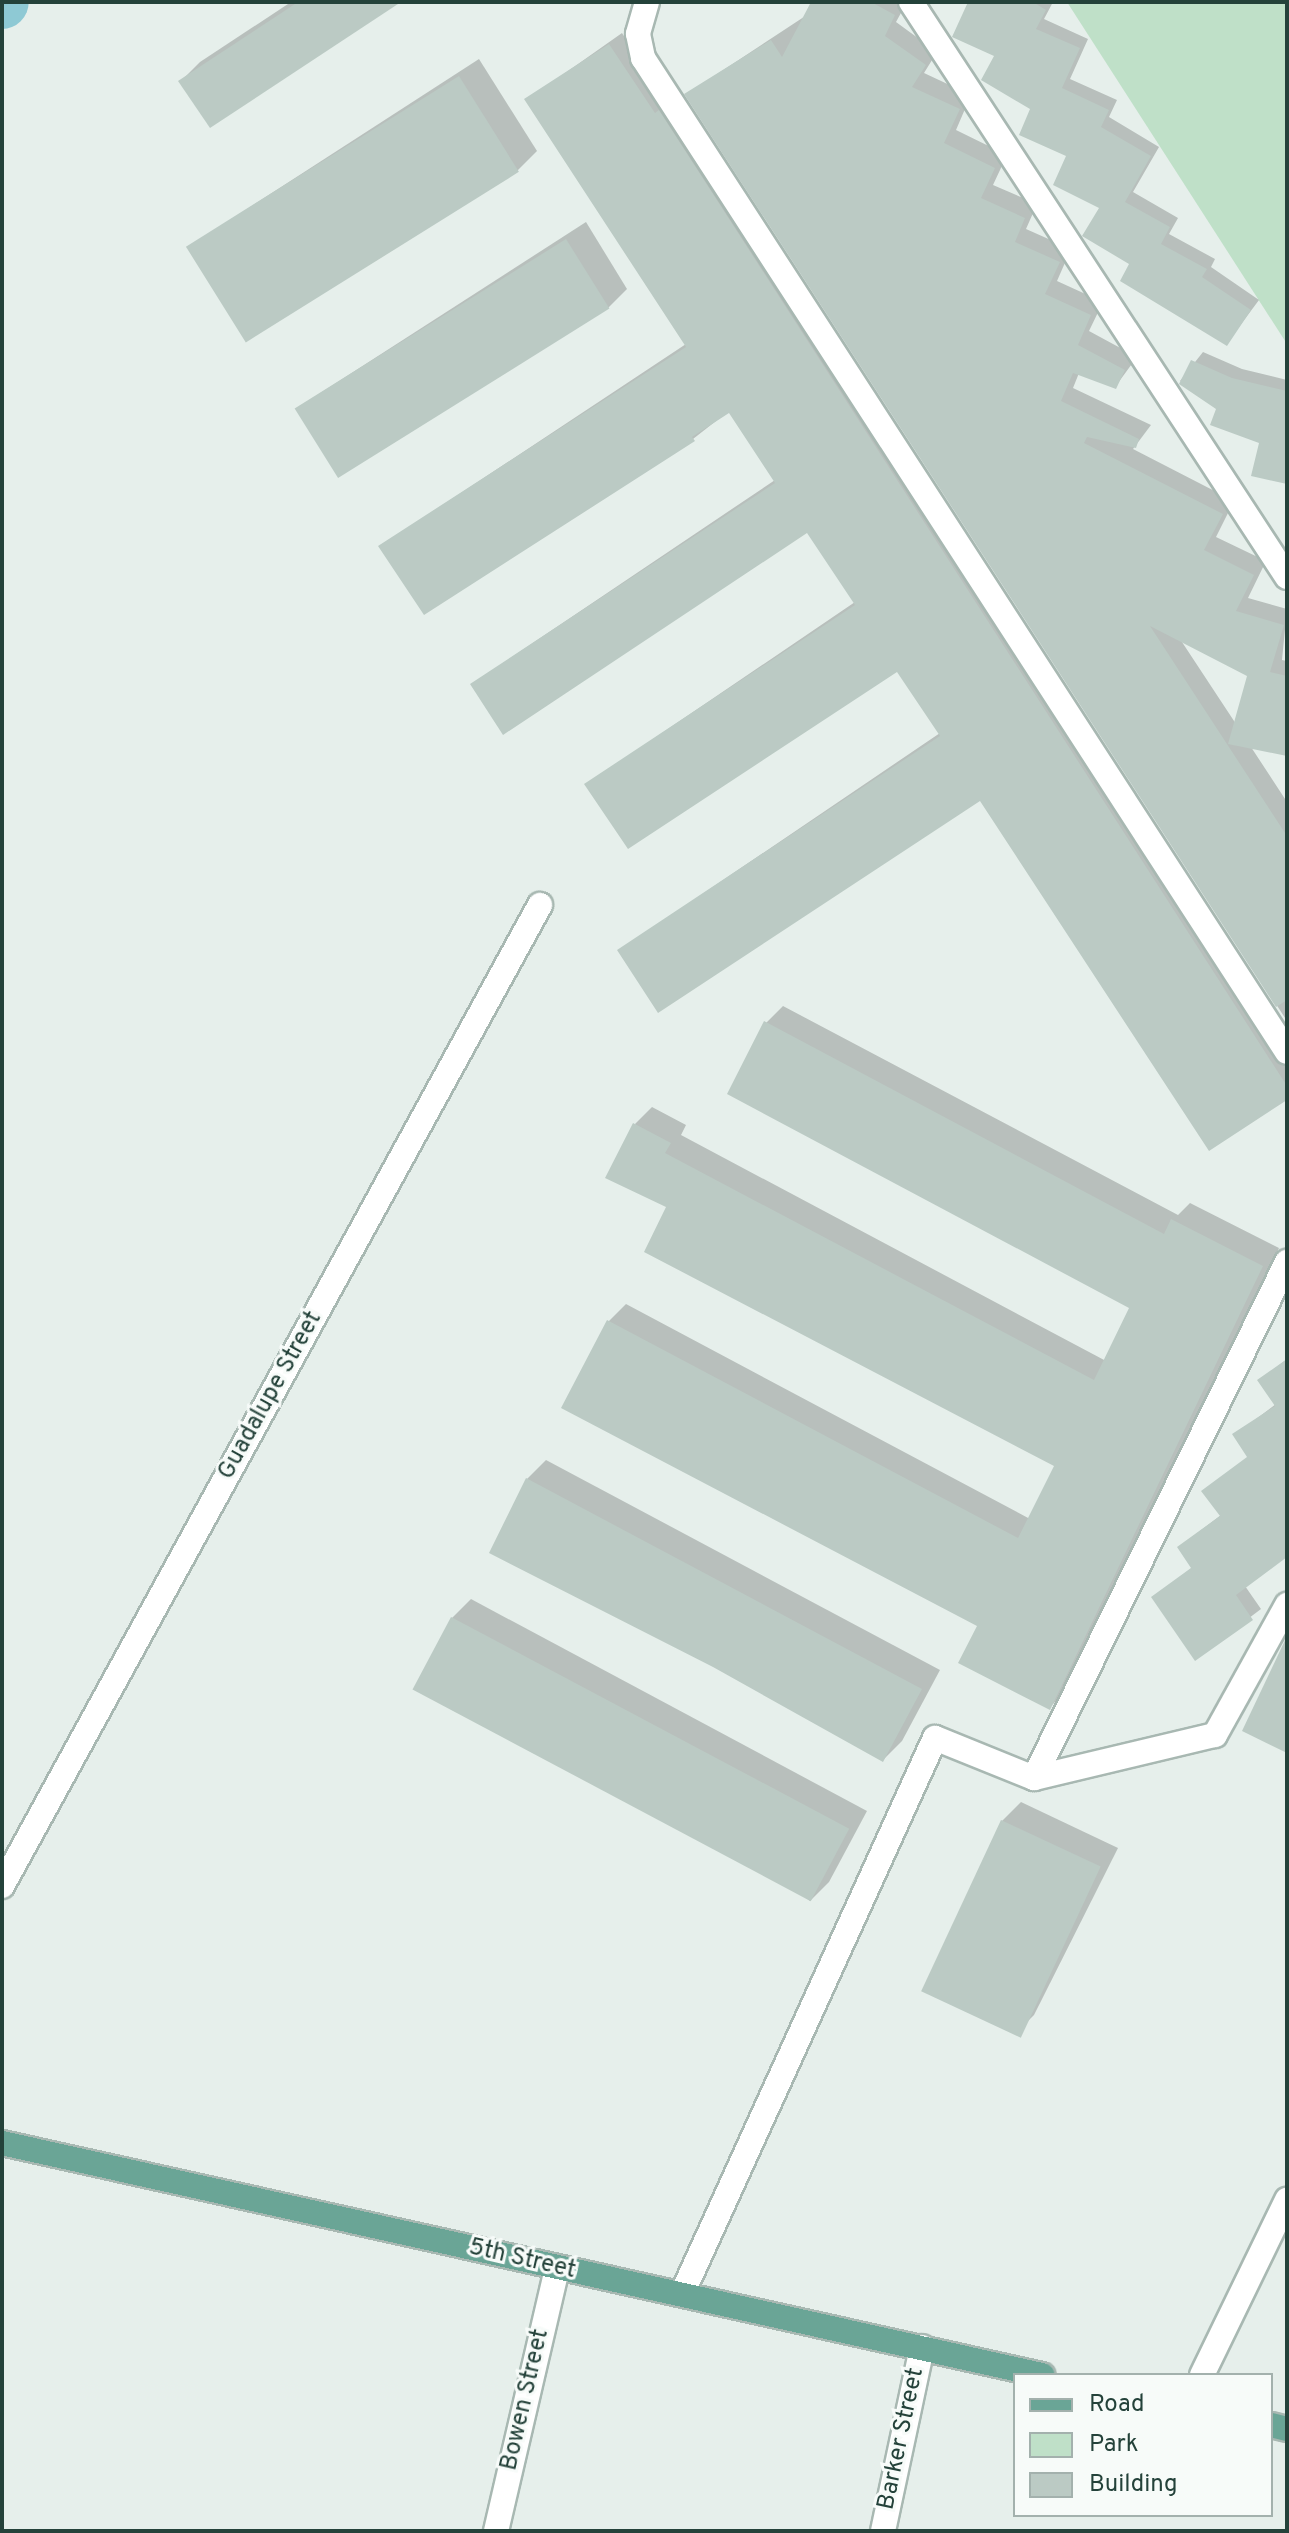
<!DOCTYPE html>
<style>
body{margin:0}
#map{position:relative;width:1289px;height:2533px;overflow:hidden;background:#e6efeb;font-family:Overpass,sans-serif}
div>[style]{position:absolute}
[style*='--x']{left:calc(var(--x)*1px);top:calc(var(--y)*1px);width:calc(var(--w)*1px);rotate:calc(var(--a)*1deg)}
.green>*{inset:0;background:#bfe0c8}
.shadow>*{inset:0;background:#0003}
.river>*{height:52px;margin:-26px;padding:0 26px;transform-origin:26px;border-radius:26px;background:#8ec9d4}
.building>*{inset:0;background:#bbcac4;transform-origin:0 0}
.roads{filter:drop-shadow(2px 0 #a8b8b2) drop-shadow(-2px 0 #a8b8b2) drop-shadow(0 2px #a8b8b2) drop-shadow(0 -2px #a8b8b2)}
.minor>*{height:24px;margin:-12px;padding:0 12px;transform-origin:12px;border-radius:12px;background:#fff}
.major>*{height:24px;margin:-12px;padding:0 12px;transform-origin:12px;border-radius:12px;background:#6aa596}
span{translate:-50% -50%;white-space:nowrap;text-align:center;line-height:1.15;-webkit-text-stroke:6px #f7fbf9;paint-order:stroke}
.street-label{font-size:24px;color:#24423a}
.frame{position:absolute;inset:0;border:4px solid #24423a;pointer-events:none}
.legend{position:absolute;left:1013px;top:2373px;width:260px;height:144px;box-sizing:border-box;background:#f7fbf9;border:2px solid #a3b1ad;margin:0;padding:10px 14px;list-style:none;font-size:24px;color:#24423a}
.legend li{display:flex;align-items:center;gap:16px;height:40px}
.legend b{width:40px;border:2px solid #a3b1ad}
</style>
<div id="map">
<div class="green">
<i style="clip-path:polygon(1067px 2px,1287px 2px,1287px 344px)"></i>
</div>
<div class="shadow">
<i style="clip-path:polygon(291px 2px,392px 2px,181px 81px,200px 62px)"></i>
<i style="clip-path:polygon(evenodd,806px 2px,907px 2px,896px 22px,937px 52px,924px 73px,971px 95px,956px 130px,1007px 155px,993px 185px,1037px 204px,1026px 229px,1071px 249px,1057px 281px,1103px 302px,1089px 331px,1137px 357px,1115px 387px,1079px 373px,1073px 388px,1151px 425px,1133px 449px,1234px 501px,1216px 537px,1266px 561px,1248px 598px,1287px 609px,1282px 660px,1287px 661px,1287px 754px,1251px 747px,1287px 802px,1287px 1021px,687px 94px,819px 7px,806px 2px,1180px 639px,1250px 675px,1236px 724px,1180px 639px)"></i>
<i style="clip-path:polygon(970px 2px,1053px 2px,1044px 19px,1088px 39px,1070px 79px,1117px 100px,1109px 117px,1159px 147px,1133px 192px,1178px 218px,1169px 234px,1215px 259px,1211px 267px,1259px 300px,1227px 343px,1132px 264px,1069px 155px,997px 55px)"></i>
<i style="clip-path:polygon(622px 33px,1287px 1047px,1287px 1098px,981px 798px,620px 950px,940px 733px,898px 669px,587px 784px,855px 602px,807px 531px,472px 684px,775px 480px,730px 410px,693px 439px,381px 546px,686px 344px,527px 100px)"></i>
<i style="clip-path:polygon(479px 59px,537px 151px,517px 171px,191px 252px,210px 233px)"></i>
<i style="clip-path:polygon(586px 222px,627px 289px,608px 308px,299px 413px,319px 394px)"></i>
<i style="clip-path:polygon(1203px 352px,1242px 369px,1287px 380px,1287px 482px,1261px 442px,1180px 381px)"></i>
<i style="clip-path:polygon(783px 1006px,1178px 1215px,1190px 1203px,1279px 1248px,1067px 1690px,1050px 1707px,979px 1626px,564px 1408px,609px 1321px,626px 1304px,1030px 1519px,1057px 1465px,669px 1206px,635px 1124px,652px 1107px,686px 1125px,681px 1135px,1106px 1361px,1132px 1307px,766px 1023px)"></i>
<i style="clip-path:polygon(1287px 1359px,1287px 1552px,1245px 1586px,1261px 1609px,1196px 1658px,1153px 1598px,1193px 1567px,1179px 1547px,1221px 1515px,1249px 1456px,1235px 1435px,1276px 1404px,1260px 1380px)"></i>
<i style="clip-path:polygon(546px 1460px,940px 1670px,902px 1741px,883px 1760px,527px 1479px)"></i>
<i style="clip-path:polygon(471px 1599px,867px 1811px,829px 1882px,810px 1901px,452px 1618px)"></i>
<i style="clip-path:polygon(1021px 1802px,1118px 1848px,1034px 2015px,1015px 2034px,1002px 1821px)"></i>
</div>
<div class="river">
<i style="--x:2;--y:3;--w:1;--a:-45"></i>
</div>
<div class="building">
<i style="clip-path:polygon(298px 2px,401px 2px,210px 128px,178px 81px)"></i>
<i style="clip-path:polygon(811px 2px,871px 2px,895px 15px,885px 36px,926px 65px,912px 87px,960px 109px,944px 143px,995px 168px,981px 198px,1025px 218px,1015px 242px,1060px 262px,1045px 294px,1091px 315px,1078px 345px,1125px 370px,1116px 389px,1073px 373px,1061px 401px,1139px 439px,1136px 448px,1087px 437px,1084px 443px,1223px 514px,1204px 550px,1254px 575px,1236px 611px,1284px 625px,1270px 672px,1287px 676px,1287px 756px,1228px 744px,1247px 676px,1150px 626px,1287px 836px,1287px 1000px,1276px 1007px,684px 94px,771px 40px,782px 57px)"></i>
<i style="clip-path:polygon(968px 2px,1033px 2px,1046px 10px,1036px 29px,1080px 48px,1062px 88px,1109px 110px,1101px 127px,1151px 156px,1125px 202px,1170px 227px,1161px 244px,1207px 269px,1202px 277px,1251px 310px,1227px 346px,1120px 281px,1129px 264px,1082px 236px,1099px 208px,1053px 185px,1066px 156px,1019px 135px,1030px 109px,981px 80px,994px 56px,952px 37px)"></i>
<i style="clip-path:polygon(609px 44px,655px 113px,659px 110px,1287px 1086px,1287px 1100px,1209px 1151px,980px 801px,658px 1013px,617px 950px,940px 736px,897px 672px,628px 849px,584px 784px,855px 605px,807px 533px,503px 735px,470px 684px,775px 483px,729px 413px,692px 437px,695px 441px,424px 615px,378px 546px,686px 347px,524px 99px)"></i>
<i style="left:459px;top:76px;width:113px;height:322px;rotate:58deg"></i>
<i style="left:566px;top:239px;width:82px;height:320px;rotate:58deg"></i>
<i style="clip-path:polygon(1191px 360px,1232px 378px,1287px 391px,1287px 484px,1251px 476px,1259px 443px,1210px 425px,1216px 409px,1179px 384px)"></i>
<i style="clip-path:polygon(764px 1021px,1164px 1234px,1171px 1219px,1263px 1266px,1050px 1710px,958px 1663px,977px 1626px,561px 1408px,607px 1320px,1018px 1538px,1054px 1466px,644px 1252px,666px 1207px,605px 1178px,633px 1123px,671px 1143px,665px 1153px,1094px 1380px,1129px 1308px,727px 1094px)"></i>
<i style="clip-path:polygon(1287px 1359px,1287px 1557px,1236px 1595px,1253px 1620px,1195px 1661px,1151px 1597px,1191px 1568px,1177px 1547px,1220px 1516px,1201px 1491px,1247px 1457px,1232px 1434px,1275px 1406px,1257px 1380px)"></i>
<i style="clip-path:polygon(526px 1478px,922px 1689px,883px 1762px,713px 1667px,489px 1553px)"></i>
<i style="left:451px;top:1617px;width:451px;height:82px;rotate:28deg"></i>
<i style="clip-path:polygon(1287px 1636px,1287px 1753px,1242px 1731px)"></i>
<i style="left:1001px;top:1820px;width:110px;height:189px;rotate:25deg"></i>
</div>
<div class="roads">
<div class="minor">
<i style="--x:647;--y:2;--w:33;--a:106"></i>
<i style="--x:638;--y:34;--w:25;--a:78"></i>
<i style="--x:643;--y:58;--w:1184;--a:57.06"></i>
<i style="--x:911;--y:2;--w:687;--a:56.82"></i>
<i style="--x:1034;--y:1778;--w:575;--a:-63.88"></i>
<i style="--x:2;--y:1886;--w:1119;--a:-61.26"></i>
<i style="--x:682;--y:2294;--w:611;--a:-65.53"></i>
<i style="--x:935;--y:1738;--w:107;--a:22"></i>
<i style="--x:1034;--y:1778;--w:186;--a:-13.4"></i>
<i style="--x:1215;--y:1735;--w:149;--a:-61"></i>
<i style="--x:1202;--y:2375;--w:195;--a:-64.1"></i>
<i style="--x:496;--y:2531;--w:270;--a:-76.9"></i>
<i style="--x:883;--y:2531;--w:188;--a:-78"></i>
</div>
<div class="major">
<i style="--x:2;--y:2143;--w:1066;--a:12.58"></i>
<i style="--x:1271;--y:2425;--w:16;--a:14"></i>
</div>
</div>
<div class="street-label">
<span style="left:271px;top:1396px;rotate:-61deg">Guadalupe Street</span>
<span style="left:522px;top:2260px;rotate:13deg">5th Street</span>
<span style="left:526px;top:2400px;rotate:-77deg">Bowen Street</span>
<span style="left:902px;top:2439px;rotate:-78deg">Barker Street</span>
</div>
<div class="frame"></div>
<ul class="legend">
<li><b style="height:10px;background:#6aa596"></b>Road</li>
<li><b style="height:22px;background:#bfe0c8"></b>Park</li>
<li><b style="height:22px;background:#bbcac4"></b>Building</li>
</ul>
</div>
